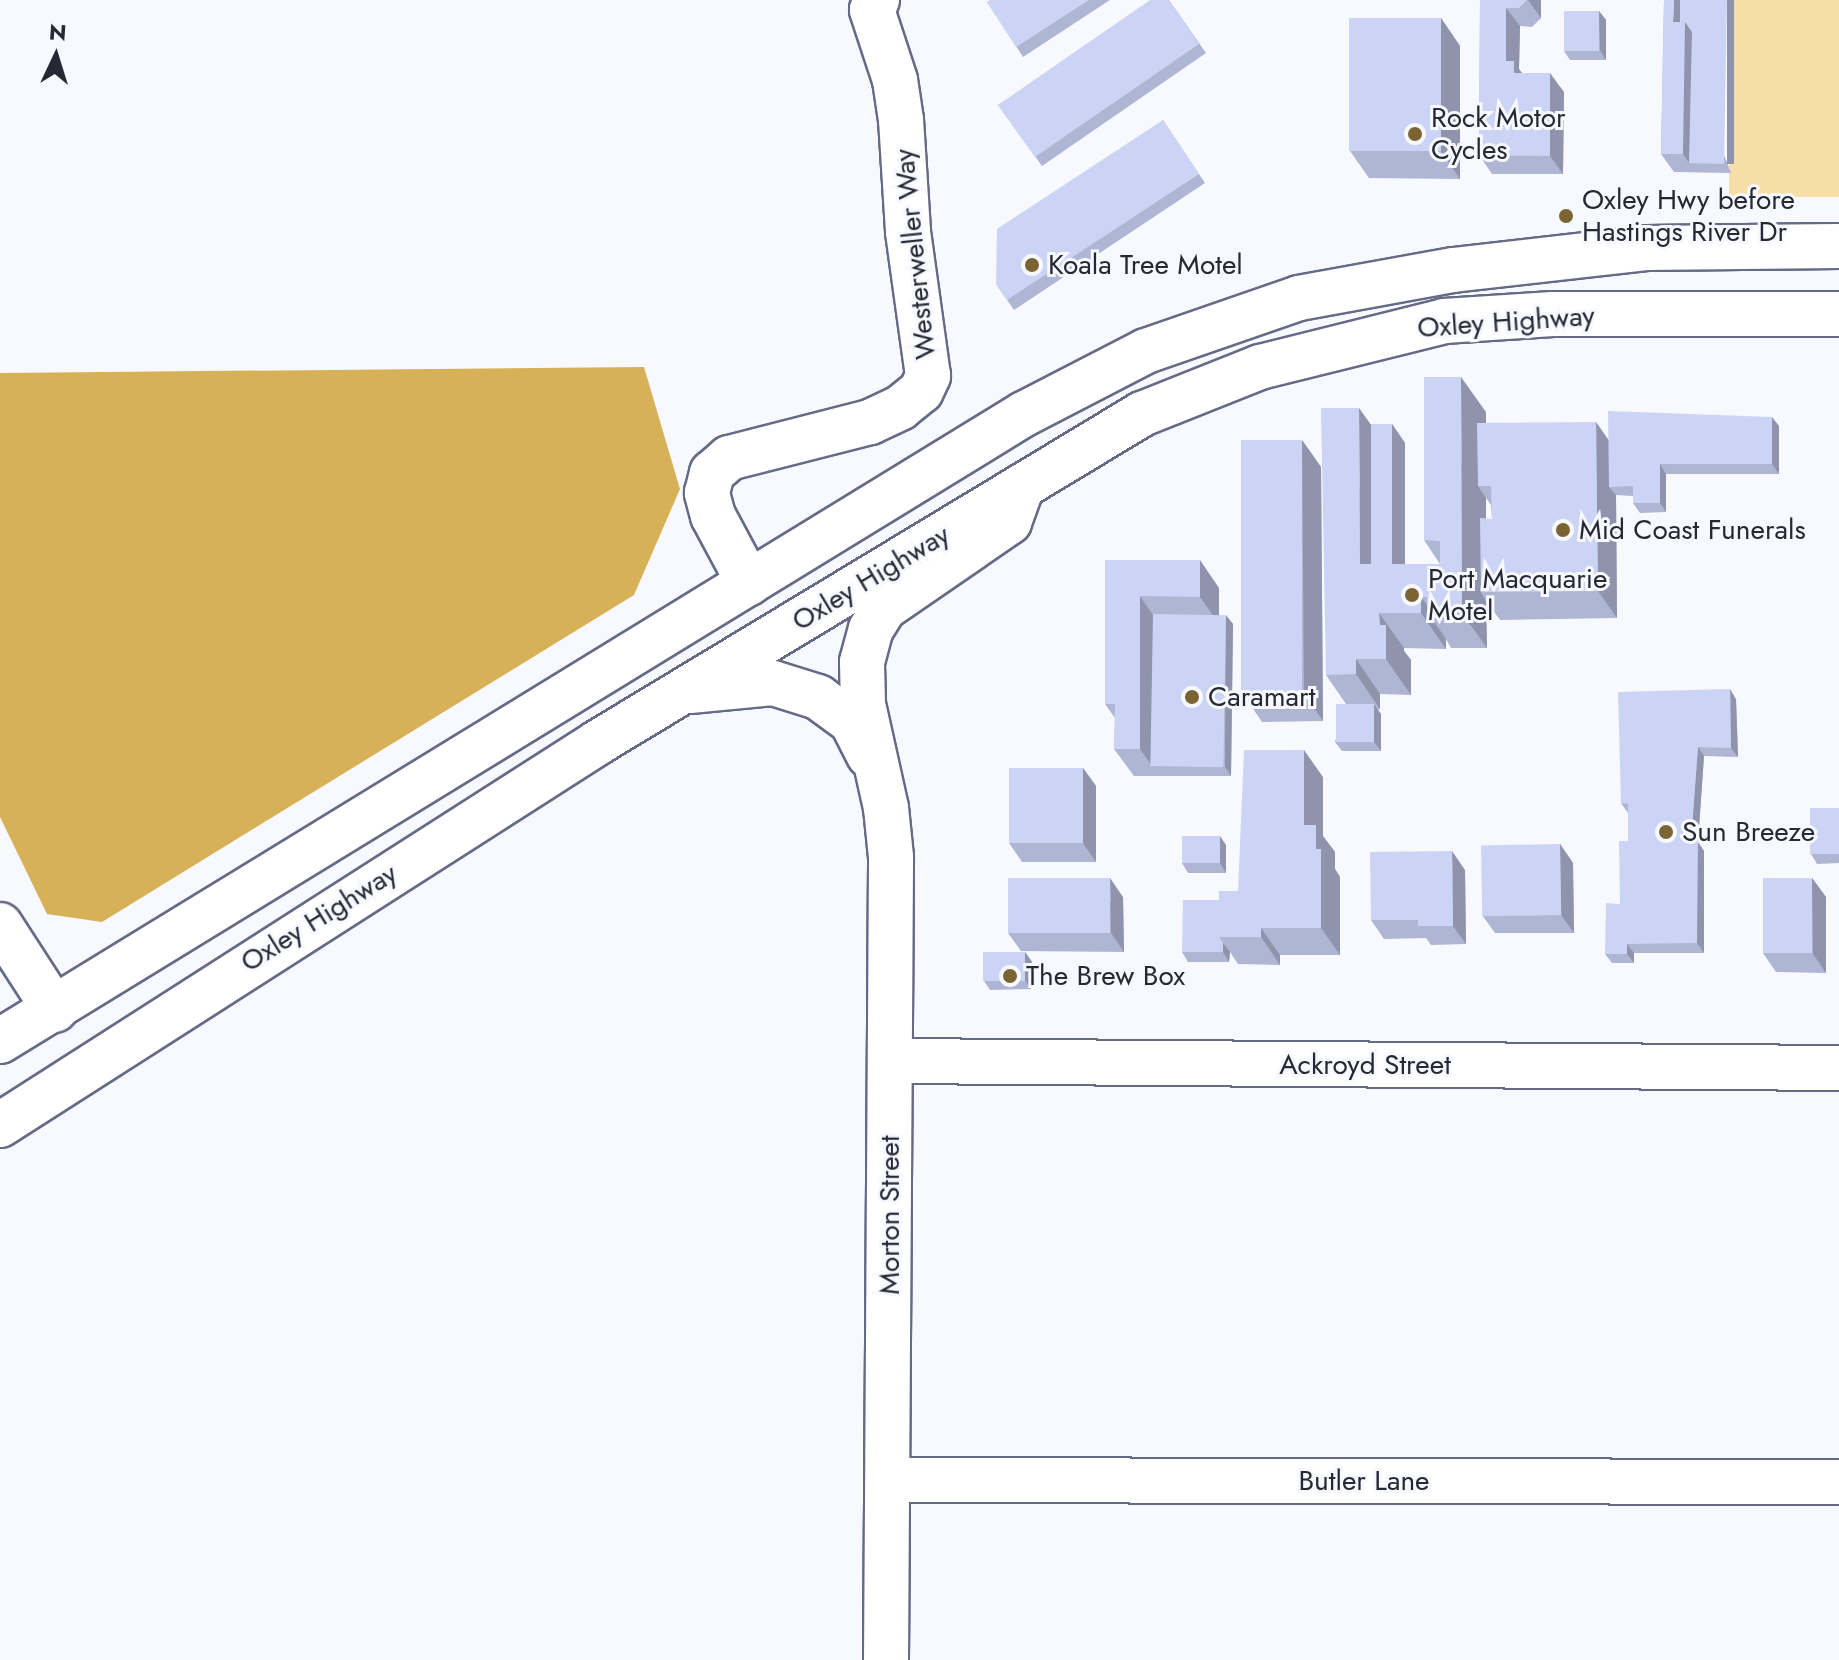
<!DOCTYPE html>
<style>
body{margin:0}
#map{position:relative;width:1839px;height:1660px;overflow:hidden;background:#f7f9ff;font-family:Jost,sans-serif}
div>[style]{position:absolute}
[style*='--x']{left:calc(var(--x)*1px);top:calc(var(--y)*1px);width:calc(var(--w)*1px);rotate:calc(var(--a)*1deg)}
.green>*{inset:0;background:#f7dea7;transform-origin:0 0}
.forest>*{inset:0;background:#d7b158}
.roads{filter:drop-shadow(2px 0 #656b86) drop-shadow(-2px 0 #656b86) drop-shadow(0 2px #656b86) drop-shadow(0 -2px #656b86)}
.minor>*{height:44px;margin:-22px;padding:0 22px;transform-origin:22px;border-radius:22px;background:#fff}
.major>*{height:44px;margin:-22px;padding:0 22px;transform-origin:22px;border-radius:22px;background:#fff}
.wall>*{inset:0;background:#afb6d3}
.shaded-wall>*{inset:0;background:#8f94ac;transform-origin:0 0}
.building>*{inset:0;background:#ccd4f5;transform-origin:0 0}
.dots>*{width:22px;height:22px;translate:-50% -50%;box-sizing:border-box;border:4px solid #f7f9ff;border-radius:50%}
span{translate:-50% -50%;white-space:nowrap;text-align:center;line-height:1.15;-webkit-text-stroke:6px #f7f9ff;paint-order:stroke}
.poi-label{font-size:28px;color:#262934}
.left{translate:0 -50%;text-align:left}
.street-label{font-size:28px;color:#262934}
.north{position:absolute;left:16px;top:16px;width:80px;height:80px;-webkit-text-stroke:6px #f7f9ff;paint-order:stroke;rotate:4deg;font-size:22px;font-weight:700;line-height:32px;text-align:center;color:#262934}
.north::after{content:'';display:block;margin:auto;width:28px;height:36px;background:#262934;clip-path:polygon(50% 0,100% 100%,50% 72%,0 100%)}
</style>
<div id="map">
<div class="green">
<i style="left:1729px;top:0;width:110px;height:197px"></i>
</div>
<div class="forest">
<i style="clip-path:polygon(644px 367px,680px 489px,634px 595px,102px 922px,47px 914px,0 817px,0 373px)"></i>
</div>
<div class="roads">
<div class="minor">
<i style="--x:749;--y:583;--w:76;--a:-118.2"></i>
<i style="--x:713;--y:516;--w:24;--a:-105"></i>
<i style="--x:707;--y:493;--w:21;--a:-76"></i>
<i style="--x:712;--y:473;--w:23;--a:-41"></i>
<i style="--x:729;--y:458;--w:146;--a:-14.3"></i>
<i style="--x:870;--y:422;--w:33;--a:-25"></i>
<i style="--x:900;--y:408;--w:27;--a:-39"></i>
<i style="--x:921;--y:391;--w:17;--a:-65"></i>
<i style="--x:928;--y:376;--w:146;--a:-97.9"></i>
<i style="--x:908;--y:231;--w:111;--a:-93.6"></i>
<i style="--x:901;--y:120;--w:40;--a:-98.5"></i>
<i style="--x:895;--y:80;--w:74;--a:-108.2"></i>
<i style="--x:872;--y:10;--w:11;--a:-63"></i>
<i style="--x:690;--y:691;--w:83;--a:-5.5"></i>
<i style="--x:773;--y:683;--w:47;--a:17.3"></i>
<i style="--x:818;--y:697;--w:42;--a:36.3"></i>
<i style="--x:852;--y:722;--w:37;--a:63"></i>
<i style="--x:0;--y:925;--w:101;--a:57.1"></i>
<i style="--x:890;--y:1061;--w:949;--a:0.42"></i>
<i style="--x:889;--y:1480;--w:950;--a:0.12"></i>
<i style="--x:886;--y:1660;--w:803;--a:-89.64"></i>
<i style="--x:891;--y:857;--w:49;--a:-95.8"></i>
<i style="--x:886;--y:808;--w:107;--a:-102.5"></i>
<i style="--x:863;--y:704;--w:42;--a:-91.4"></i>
<i style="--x:862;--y:662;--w:34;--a:-75"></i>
<i style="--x:871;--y:629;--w:25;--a:-58"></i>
<i style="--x:884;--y:608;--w:152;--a:-34.5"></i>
<i style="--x:1009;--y:522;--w:38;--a:-70"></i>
</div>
<div class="major">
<i style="--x:0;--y:1041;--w:1201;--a:-31.48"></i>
<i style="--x:1024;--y:414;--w:137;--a:-27.3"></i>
<i style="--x:1146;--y:351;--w:162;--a:-19.1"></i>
<i style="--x:1299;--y:298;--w:157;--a:-10.3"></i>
<i style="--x:1453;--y:270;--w:194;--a:-6.5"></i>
<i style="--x:1646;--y:248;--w:193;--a:-0.6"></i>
<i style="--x:0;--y:1125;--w:709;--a:-32.61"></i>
<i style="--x:597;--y:743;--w:637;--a:-31.12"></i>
<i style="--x:1142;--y:414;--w:127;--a:-21.7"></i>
<i style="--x:1260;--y:367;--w:190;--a:-14"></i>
<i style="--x:1444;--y:321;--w:109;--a:-3.7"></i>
<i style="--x:1553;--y:314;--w:286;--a:0"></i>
</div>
</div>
<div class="wall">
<i style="clip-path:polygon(991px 0,1110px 0,1023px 57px,987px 2px)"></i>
<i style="clip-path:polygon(1169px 0,1206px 53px,1042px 166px,998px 105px)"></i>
<i style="clip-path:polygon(1480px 0,1541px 0,1541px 18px,1532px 27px,1520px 26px,1519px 69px,1522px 73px,1564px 92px,1563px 174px,1492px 174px,1479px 155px)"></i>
<i style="clip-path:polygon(1664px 0,1731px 173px,1674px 172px,1661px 154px)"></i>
<i style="clip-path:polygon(1599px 11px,1606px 20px,1606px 60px,1570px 60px,1564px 51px)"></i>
<i style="clip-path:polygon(1441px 18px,1460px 46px,1460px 179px,1369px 178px,1350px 151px)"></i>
<i style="clip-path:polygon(1163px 120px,1205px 183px,1014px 310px,996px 284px)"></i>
<i style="clip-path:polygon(evenodd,1486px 412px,1486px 423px,1609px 440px,1779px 426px,1779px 474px,1666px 474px,1666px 512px,1640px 513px,1633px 503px,1633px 496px,1616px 495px,1617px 618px,1500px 620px,1486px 601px,1487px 648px,1451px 648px,1446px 639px,1446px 649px,1404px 648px,1404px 651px,1411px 660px,1411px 695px,1380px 694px,1380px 709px,1378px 710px,1381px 714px,1381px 751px,1342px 751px,1335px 742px,1346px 704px,1326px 675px,1371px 424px,1392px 424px,1405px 443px,1405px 564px,1440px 564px,1424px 540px,1486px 412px,1486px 498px,1491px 505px,1492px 519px,1486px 519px,1486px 498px)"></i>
<i style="clip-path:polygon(1302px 440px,1321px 467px,1323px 721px,1262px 722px,1243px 694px)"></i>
<i style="clip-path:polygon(1105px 560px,1219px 588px,1219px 615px,1233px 624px,1231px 776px,1134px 776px,1114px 749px,1115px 718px,1105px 704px)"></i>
<i style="clip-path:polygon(1736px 699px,1738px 757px,1704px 756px,1698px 842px,1704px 851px,1704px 953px,1634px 953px,1634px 963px,1612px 963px,1605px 954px,1620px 904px,1628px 841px,1628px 813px,1621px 803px)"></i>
<i style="clip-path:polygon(1083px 768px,1096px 786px,1096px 862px,1022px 862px,1009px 843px)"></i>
<i style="clip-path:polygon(1323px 777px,1323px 836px,1335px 852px,1335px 869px,1340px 877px,1340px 955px,1280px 955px,1280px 965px,1238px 964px,1230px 952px,1229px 962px,1188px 962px,1182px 952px,1219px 900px,1238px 891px)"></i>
<i style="clip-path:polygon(1839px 808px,1839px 863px,1817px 864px,1811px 854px)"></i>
<i style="clip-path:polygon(1560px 844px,1573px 863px,1574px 933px,1495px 933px,1482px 915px)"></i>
<i style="clip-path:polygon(1226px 845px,1226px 873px,1188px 873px,1182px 863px)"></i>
<i style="clip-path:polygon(1465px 870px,1466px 944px,1431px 945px,1426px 938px,1384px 939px,1371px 920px)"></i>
<i style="clip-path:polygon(1812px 878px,1826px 897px,1826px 973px,1776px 972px,1763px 953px)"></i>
<i style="clip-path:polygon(1123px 897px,1124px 952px,1021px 951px,1008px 933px)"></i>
<i style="clip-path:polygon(1025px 952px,1032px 962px,1031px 989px,990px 990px,984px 981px)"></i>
</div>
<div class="shaded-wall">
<i style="clip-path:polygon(1528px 0,1541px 0,1541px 18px)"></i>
<i style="clip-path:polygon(1674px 0,1687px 0,1698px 41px,1689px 163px,1696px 173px,1683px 154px,1673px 22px)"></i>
<i style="left:1727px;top:0;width:7px;height:164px"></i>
<i style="clip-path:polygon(1506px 8px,1520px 26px,1519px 69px,1527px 80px,1514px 72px,1506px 61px)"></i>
<i style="clip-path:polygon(1599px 11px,1606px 20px,1606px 60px,1600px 50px)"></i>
<i style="clip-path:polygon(1441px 18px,1460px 46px,1460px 179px,1441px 151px)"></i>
<i style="clip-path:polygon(1550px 73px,1564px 92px,1563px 174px,1550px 156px)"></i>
<i style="clip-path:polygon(1461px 377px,1486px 412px,1486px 486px,1478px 486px,1486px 498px,1486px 592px,1481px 592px,1486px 601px,1487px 648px,1462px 613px)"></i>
<i style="clip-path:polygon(1359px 408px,1384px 443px,1385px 581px,1360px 564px)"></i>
<i style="clip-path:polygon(1772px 417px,1779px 426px,1779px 474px,1772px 464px)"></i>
<i style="clip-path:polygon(1596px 422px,1615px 449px,1609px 487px,1616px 495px,1617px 618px,1598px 591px)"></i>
<i style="clip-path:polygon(1392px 424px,1405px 443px,1405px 581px,1392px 564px)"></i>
<i style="clip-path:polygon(1302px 440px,1321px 467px,1323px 721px,1304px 694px)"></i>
<i style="clip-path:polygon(1660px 464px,1666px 474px,1666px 512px,1660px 503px)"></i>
<i style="clip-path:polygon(1200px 560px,1219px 588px,1219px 624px,1200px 597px)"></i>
<i style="clip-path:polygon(1140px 596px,1159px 624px,1152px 766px,1140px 749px)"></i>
<i style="clip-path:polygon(1421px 597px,1432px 612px,1427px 612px,1446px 639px,1446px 649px,1421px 613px)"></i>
<i style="clip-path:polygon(1379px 613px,1404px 648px,1404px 651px,1411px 660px,1411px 695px,1386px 659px,1380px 625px)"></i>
<i style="clip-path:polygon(1226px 615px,1233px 624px,1231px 776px,1225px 767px)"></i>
<i style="clip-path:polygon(1356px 659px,1380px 694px,1380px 709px,1356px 674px)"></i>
<i style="clip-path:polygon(1730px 689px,1736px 699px,1738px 757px,1731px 748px)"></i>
<i style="clip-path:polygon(1374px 704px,1381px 714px,1381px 751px,1374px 742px)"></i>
<i style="clip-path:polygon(1698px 747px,1704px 756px,1698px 842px,1704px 851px,1704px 953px,1697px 943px,1691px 841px)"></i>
<i style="clip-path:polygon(1304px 750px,1323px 777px,1323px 836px,1335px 852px,1335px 869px,1340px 877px,1340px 955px,1321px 928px,1316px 849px,1304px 825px)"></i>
<i style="clip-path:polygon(1083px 768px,1096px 786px,1096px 862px,1083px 843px)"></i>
<i style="clip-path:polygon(1220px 836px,1226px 845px,1226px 873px,1220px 863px)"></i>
<i style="clip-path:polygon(1560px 844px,1573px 863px,1574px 933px,1561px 915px)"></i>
<i style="clip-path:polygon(1452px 851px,1465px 870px,1466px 944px,1453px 926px)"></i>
<i style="clip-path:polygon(1110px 878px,1123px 897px,1124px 952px,1111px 933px)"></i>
<i style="clip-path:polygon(1812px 878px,1826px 897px,1826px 973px,1813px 954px)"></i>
<i style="clip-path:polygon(1261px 928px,1280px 955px,1280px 965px,1261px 937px)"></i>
<i style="clip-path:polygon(1223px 943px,1230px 952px,1229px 962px,1223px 952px)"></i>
<i style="clip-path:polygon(1627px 944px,1634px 953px,1634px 963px,1627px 954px)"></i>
<i style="clip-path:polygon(1025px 952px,1032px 962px,1031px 989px,1025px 980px)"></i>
</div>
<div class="building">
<i style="clip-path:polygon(991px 0,1089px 0,1016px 47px,987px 2px)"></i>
<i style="clip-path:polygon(1150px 0,1169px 0,1199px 44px,1035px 157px,998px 105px)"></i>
<i style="clip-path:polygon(1480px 0,1527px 0,1519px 8px,1506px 8px,1506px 61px,1514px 61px,1514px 73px,1550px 73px,1550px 156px,1479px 155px)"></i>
<i style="clip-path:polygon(1664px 0,1674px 0,1673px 22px,1685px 22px,1683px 154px,1661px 154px)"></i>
<i style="clip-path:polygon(1680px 0,1727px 0,1724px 164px,1689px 163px,1692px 32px,1685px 22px,1680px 22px)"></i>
<i style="left:1564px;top:11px;width:35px;height:40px"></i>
<i style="left:1441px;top:18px;width:133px;height:92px;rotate:90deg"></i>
<i style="clip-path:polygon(1163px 120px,1199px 174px,1007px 300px,996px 284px,997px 229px)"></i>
<i style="clip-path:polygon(1424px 377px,1461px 377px,1462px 613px,1427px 612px,1427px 597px,1421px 597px,1421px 613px,1379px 613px,1380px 625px,1386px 625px,1386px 659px,1356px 659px,1356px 674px,1326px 675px,1321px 408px,1359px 408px,1360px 564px,1440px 564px,1440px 541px,1424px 540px)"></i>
<i style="clip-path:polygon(1608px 411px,1772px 417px,1772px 464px,1660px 464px,1660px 503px,1633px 503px,1633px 486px,1609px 487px)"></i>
<i style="clip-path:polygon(1596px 422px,1598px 591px,1481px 592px,1480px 518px,1492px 519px,1491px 486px,1478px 486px,1477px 423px)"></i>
<i style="left:1371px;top:424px;width:21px;height:140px"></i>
<i style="left:1241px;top:440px;width:61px;height:254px"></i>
<i style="clip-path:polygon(1105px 560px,1200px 560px,1200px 597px,1140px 596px,1140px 749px,1114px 749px,1115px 704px,1105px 704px)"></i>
<i style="left:1153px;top:614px;width:73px;height:152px;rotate:1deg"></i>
<i style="clip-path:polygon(1730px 689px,1731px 748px,1698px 747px,1691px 841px,1698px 841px,1697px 943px,1627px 944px,1627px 954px,1605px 954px,1606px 903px,1620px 904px,1619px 841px,1628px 841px,1628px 804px,1621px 803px,1618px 692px)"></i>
<i style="left:1336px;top:704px;width:38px;height:38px"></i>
<i style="clip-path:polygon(1244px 750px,1304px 750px,1304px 825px,1316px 825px,1316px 849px,1321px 849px,1321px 928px,1261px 928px,1261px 937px,1219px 937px,1219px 891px,1238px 891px)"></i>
<i style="left:1009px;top:768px;width:74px;height:75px"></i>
<i style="left:1810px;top:808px;width:29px;height:46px"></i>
<i style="left:1182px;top:836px;width:38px;height:27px"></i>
<i style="left:1560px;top:844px;width:71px;height:79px;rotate:89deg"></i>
<i style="clip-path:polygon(1452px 851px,1453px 926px,1418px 926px,1418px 920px,1371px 920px,1370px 852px)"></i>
<i style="left:1008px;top:878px;width:102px;height:55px"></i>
<i style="left:1763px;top:878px;width:49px;height:75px"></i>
<i style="clip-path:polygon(1183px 900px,1219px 900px,1219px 937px,1223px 943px,1223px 952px,1182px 952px)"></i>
<i style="left:983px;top:952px;width:42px;height:29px"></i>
</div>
<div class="dots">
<i style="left:1415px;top:134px;background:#7a6434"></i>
<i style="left:1566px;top:216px;background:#7a6434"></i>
<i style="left:1032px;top:265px;background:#7a6434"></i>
<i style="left:1563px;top:530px;background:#7a6434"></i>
<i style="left:1412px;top:595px;background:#7a6434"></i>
<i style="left:1192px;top:697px;background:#7a6434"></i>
<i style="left:1666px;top:832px;background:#7a6434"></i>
<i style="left:1010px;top:976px;background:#7a6434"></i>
</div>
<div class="poi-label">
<span class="left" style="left:1431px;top:134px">Rock Motor<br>Cycles</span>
<span class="left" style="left:1582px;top:216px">Oxley Hwy before<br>Hastings River Dr</span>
<span class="left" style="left:1048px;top:265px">Koala Tree Motel</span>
<span class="left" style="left:1579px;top:530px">Mid Coast Funerals</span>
<span class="left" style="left:1428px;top:595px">Port Macquarie<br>Motel</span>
<span class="left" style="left:1208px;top:697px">Caramart</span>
<span class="left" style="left:1682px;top:832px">Sun Breeze</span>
<span class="left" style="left:1026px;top:976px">The Brew Box</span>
</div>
<div class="street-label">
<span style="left:915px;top:254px;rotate:-96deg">Westerweller Way</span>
<span style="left:1506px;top:322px;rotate:-4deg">Oxley Highway</span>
<span style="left:871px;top:578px;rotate:-31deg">Oxley Highway</span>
<span style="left:319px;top:918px;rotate:-32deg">Oxley Highway</span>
<span style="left:1365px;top:1065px">Ackroyd Street</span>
<span style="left:890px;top:1215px;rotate:-90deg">Morton Street</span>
<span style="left:1364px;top:1481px">Butler Lane</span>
</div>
<div class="north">N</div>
</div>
